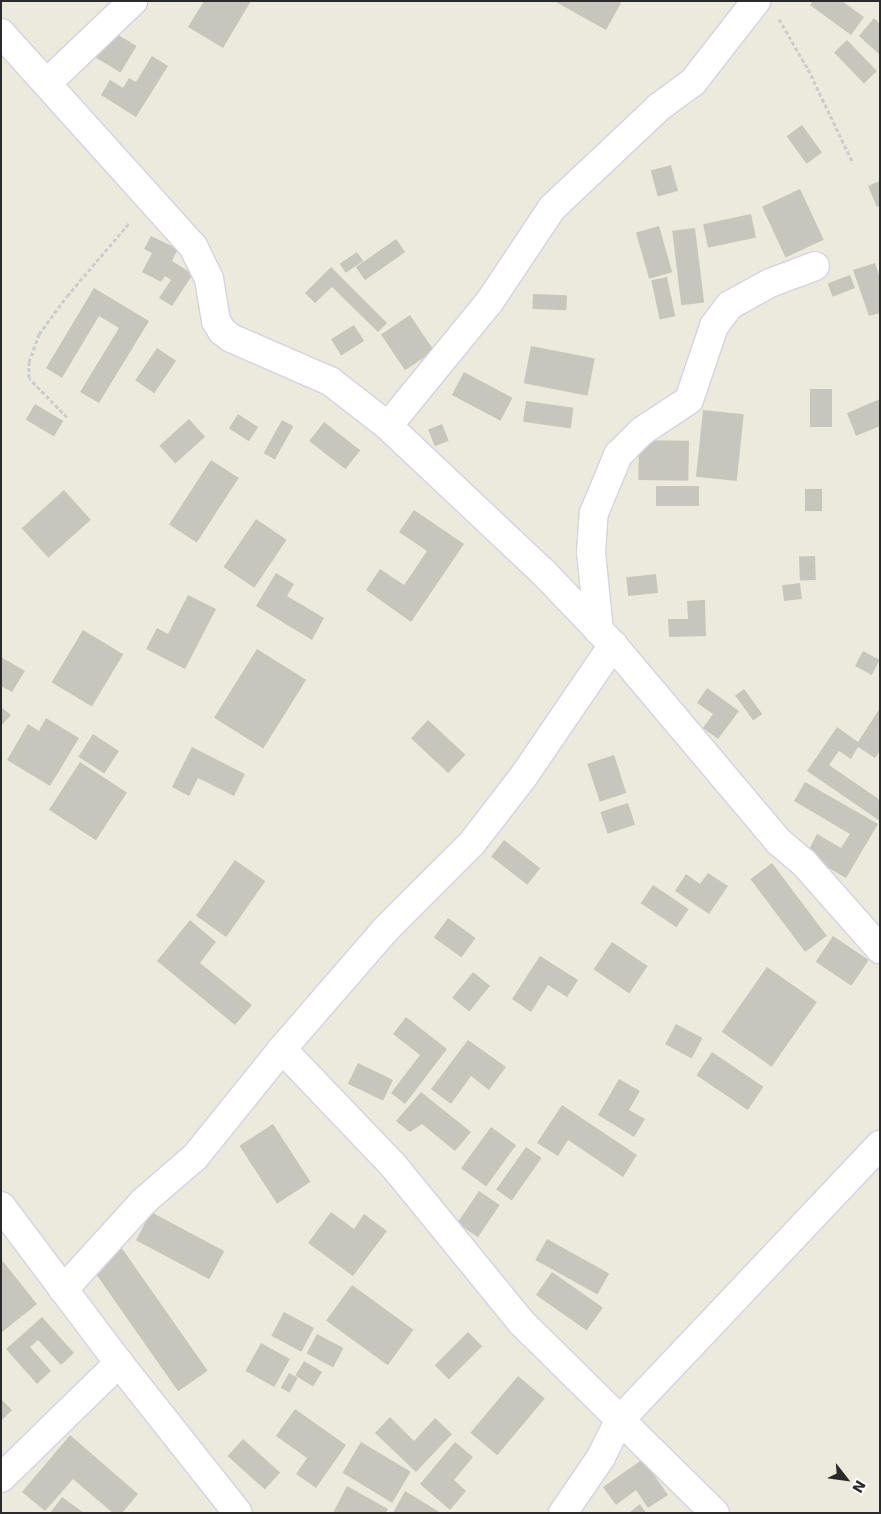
<!DOCTYPE html>
<style>
body{margin:0}
#map{position:relative;width:881px;height:1514px;overflow:hidden;background:#eceadd;font-family:"DejaVu Sans",sans-serif}
div>[style]{position:absolute}
[style*='--x']{left:calc(var(--x)*1px);top:calc(var(--y)*1px);width:calc(var(--w)*1px);rotate:calc(var(--a)*1deg)}
.building>*{inset:0;background:#c7c6bc;transform-origin:0 0}
.path>*{height:3px;margin-top:-1.5px;transform-origin:0;background:repeating-linear-gradient(90deg,#ccc 0 4px,transparent 0 6.5px)}
.roads{filter:drop-shadow(1px 0 #d4d2e3) drop-shadow(-1px 0 #d4d2e3) drop-shadow(0 1px #d4d2e3) drop-shadow(0 -1px #d4d2e3)}
.minor>*{height:28px;margin:-14px;padding:0 14px;transform-origin:14px;border-radius:14px;background:#fff}
span{translate:-50% -50%;white-space:nowrap;text-align:center;line-height:1.15;-webkit-text-stroke:4px #fff;paint-order:stroke}
.frame{position:absolute;inset:0;border:2px solid #2a2a2a;pointer-events:none}
.north{position:absolute;left:821px;top:1454px;width:50px;height:50px;-webkit-text-stroke:4px #fff;paint-order:stroke;rotate:120deg;font-size:14px;font-weight:700;line-height:20px;text-align:center;color:#2a2a2a}
.north::after{content:'';display:block;margin:auto;width:18px;height:22px;background:#2a2a2a;clip-path:polygon(50% 0,100% 100%,50% 72%,0 100%)}
</style>
<div id="map">
<div class="building">
<i style="clip-path:polygon(204px 1px,251px 1px,223px 48px,188px 27px)"></i>
<i style="clip-path:polygon(554px 1px,618px 1px,621px 3px,606px 30px)"></i>
<i style="clip-path:polygon(813px 1px,842px 1px,864px 17px,851px 35px,810px 5px)"></i>
<i style="clip-path:polygon(874px 18px,880px 24px,880px 55px,859px 36px)"></i>
<i style="left:110px;top:30px;width:31px;height:31px;rotate:31deg"></i>
<i style="left:847px;top:40px;width:43px;height:18px;rotate:46deg"></i>
<i style="clip-path:polygon(152px 56px,168px 66px,136px 117px,101px 95px,110px 80px,123px 88px,129px 78px,136px 82px)"></i>
<i style="left:802px;top:125px;width:34px;height:19px;rotate:54deg"></i>
<i style="left:671px;top:165px;width:27px;height:21px;rotate:75deg"></i>
<i style="clip-path:polygon(880px 181px,880px 206px,877px 207px,868px 186px)"></i>
<i style="left:800px;top:189px;width:56px;height:42px;rotate:65deg"></i>
<i style="left:751px;top:214px;width:24px;height:49px;rotate:78deg"></i>
<i style="left:659px;top:226px;width:48px;height:24px;rotate:74deg"></i>
<i style="left:695px;top:228px;width:75px;height:23px;rotate:83deg"></i>
<i style="clip-path:polygon(151px 236px,178px 249px,172px 261px,193px 274px,172px 306px,159px 298px,171px 280px,165px 276px,161px 282px,142px 272px,152px 253px,144px 249px)"></i>
<i style="left:396px;top:239px;width:16px;height:49px;rotate:55deg"></i>
<i style="left:357px;top:252px;width:11px;height:21px;rotate:56deg"></i>
<i style="clip-path:polygon(875px 263px,880px 278px,880px 313px,869px 316px,853px 270px)"></i>
<i style="clip-path:polygon(331px 267px,387px 323px,378px 332px,332px 287px,315px 303px,305px 293px)"></i>
<i style="left:850px;top:275px;width:14px;height:24px;rotate:69deg"></i>
<i style="left:667px;top:277px;width:40px;height:16px;rotate:78deg"></i>
<i style="clip-path:polygon(94px 288px,149px 321px,99px 403px,80px 392px,119px 328px,99px 316px,62px 378px,46px 368px)"></i>
<i style="left:533px;top:294px;width:34px;height:15px;rotate:2deg"></i>
<i style="left:410px;top:315px;width:43px;height:35px;rotate:56deg"></i>
<i style="left:354px;top:325px;width:19px;height:27px;rotate:58deg"></i>
<i style="left:531px;top:346px;width:65px;height:38px;rotate:11deg"></i>
<i style="left:157px;top:348px;width:23px;height:39px;rotate:34deg"></i>
<i style="left:464px;top:372px;width:55px;height:26px;rotate:28deg"></i>
<i style="left:832px;top:389px;width:38px;height:22px;rotate:90deg"></i>
<i style="clip-path:polygon(880px 399px,880px 426px,856px 436px,847px 413px)"></i>
<i style="left:526px;top:401px;width:48px;height:21px;rotate:8deg"></i>
<i style="left:35px;top:404px;width:33px;height:18px;rotate:31deg"></i>
<i style="left:703px;top:410px;width:41px;height:67px;rotate:6deg"></i>
<i style="left:238px;top:414px;width:24px;height:17px;rotate:33deg"></i>
<i style="left:189px;top:419px;width:24px;height:40px;rotate:48deg"></i>
<i style="left:282px;top:420px;width:13px;height:38px;rotate:29deg"></i>
<i style="left:324px;top:422px;width:46px;height:24px;rotate:38deg"></i>
<i style="left:442px;top:424px;width:18px;height:15px;rotate:68deg"></i>
<i style="left:639px;top:440px;width:50px;height:40px;rotate:1deg"></i>
<i style="left:211px;top:460px;width:33px;height:77px;rotate:33deg"></i>
<i style="left:656px;top:486px;width:43px;height:20px"></i>
<i style="left:805px;top:489px;width:17px;height:22px"></i>
<i style="left:64px;top:490px;width:40px;height:57px;rotate:48deg"></i>
<i style="clip-path:polygon(414px 510px,464px 544px,411px 622px,366px 590px,380px 569px,404px 585px,427px 551px,399px 532px)"></i>
<i style="left:256px;top:519px;width:37px;height:58px;rotate:34deg"></i>
<i style="left:815px;top:556px;width:24px;height:16px;rotate:88deg"></i>
<i style="clip-path:polygon(276px 573px,294px 584px,287px 596px,324px 618px,312px 640px,256px 606px)"></i>
<i style="left:656px;top:574px;width:19px;height:30px;rotate:84deg"></i>
<i style="left:800px;top:583px;width:16px;height:18px;rotate:83deg"></i>
<i style="clip-path:polygon(188px 595px,216px 609px,185px 669px,146px 649px,157px 628px,168px 634px)"></i>
<i style="clip-path:polygon(705px 600px,706px 636px,669px 637px,668px 619px,688px 619px,687px 601px)"></i>
<i style="left:83px;top:630px;width:47px;height:61px;rotate:31deg"></i>
<i style="left:257px;top:649px;width:58px;height:81px;rotate:32deg"></i>
<i style="left:863px;top:651px;width:19px;height:17px;rotate:28deg"></i>
<i style="clip-path:polygon(1px 657px,25px 671px,12px 692px,1px 686px)"></i>
<i style="clip-path:polygon(707px 688px,739px 711px,718px 739px,703px 728px,713px 714px,697px 703px)"></i>
<i style="left:744px;top:689px;width:31px;height:11px;rotate:54deg"></i>
<i style="clip-path:polygon(1px 707px,11px 715px,1px 726px)"></i>
<i style="clip-path:polygon(880px 708px,880px 751px,875px 758px,858px 747px,851px 759px,839px 751px,829px 765px,880px 800px,880px 821px,807px 771px,837px 727px,858px 742px)"></i>
<i style="clip-path:polygon(46px 718px,79px 738px,50px 786px,7px 760px,28px 724px,39px 731px)"></i>
<i style="left:428px;top:720px;width:51px;height:25px;rotate:43deg"></i>
<i style="left:93px;top:734px;width:31px;height:27px;rotate:33deg"></i>
<i style="clip-path:polygon(192px 747px,245px 774px,234px 796px,198px 778px,189px 796px,172px 787px)"></i>
<i style="left:614px;top:755px;width:40px;height:28px;rotate:72deg"></i>
<i style="left:80px;top:762px;width:56px;height:57px;rotate:33deg"></i>
<i style="clip-path:polygon(805px 782px,878px 824px,846px 878px,806px 855px,817px 834px,841px 848px,850px 834px,794px 801px)"></i>
<i style="left:628px;top:803px;width:23px;height:29px;rotate:72deg"></i>
<i style="left:504px;top:840px;width:46px;height:21px;rotate:38deg"></i>
<i style="left:235px;top:860px;width:37px;height:68px;rotate:35deg"></i>
<i style="left:772px;top:863px;width:91px;height:27px;rotate:53deg"></i>
<i style="clip-path:polygon(708px 873px,728px 886px,709px 914px,675px 891px,686px 874px,700px 884px)"></i>
<i style="left:653px;top:885px;width:43px;height:22px;rotate:34deg"></i>
<i style="left:448px;top:918px;width:34px;height:24px;rotate:36deg"></i>
<i style="clip-path:polygon(190px 920px,216px 942px,200px 963px,252px 1005px,235px 1025px,157px 961px)"></i>
<i style="left:833px;top:936px;width:43px;height:31px;rotate:34deg"></i>
<i style="left:612px;top:942px;width:43px;height:33px;rotate:34deg"></i>
<i style="clip-path:polygon(540px 956px,578px 980px,567px 997px,548px 985px,531px 1012px,512px 999px)"></i>
<i style="left:767px;top:967px;width:61px;height:79px;rotate:35deg"></i>
<i style="left:473px;top:972px;width:22px;height:33px;rotate:39deg"></i>
<i style="clip-path:polygon(406px 1017px,447px 1049px,405px 1104px,391px 1093px,420px 1055px,393px 1034px)"></i>
<i style="left:676px;top:1024px;width:30px;height:23px;rotate:28deg"></i>
<i style="clip-path:polygon(468px 1040px,506px 1067px,489px 1090px,471px 1076px,451px 1104px,431px 1089px)"></i>
<i style="left:712px;top:1052px;width:62px;height:28px;rotate:34deg"></i>
<i style="left:358px;top:1063px;width:39px;height:23px;rotate:26deg"></i>
<i style="clip-path:polygon(619px 1079px,640px 1091px,629px 1110px,645px 1119px,634px 1137px,598px 1115px)"></i>
<i style="clip-path:polygon(421px 1092px,471px 1132px,455px 1151px,422px 1124px,410px 1132px,396px 1121px)"></i>
<i style="clip-path:polygon(562px 1105px,637px 1155px,623px 1177px,568px 1140px,558px 1156px,537px 1143px)"></i>
<i style="left:273px;top:1124px;width:69px;height:40px;rotate:57deg"></i>
<i style="left:491px;top:1127px;width:31px;height:51px;rotate:36deg"></i>
<i style="left:526px;top:1147px;width:19px;height:52px;rotate:35deg"></i>
<i style="left:479px;top:1191px;width:25px;height:39px;rotate:34deg"></i>
<i style="left:151px;top:1212px;width:83px;height:32px;rotate:28deg"></i>
<i style="clip-path:polygon(331px 1212px,354px 1229px,364px 1214px,387px 1231px,353px 1276px,308px 1243px)"></i>
<i style="left:547px;top:1239px;width:71px;height:24px;rotate:29deg"></i>
<i style="left:121px;top:1247px;width:151px;height:36px;rotate:55deg"></i>
<i style="clip-path:polygon(1px 1259px,37px 1304px,1px 1333px)"></i>
<i style="left:552px;top:1272px;width:62px;height:28px;rotate:35deg"></i>
<i style="left:352px;top:1285px;width:76px;height:44px;rotate:36deg"></i>
<i style="left:284px;top:1312px;width:34px;height:27px;rotate:28deg"></i>
<i style="clip-path:polygon(42px 1317px,74px 1353px,61px 1365px,38px 1340px,30px 1347px,51px 1371px,37px 1384px,6px 1349px)"></i>
<i style="left:468px;top:1332px;width:20px;height:47px;rotate:45deg"></i>
<i style="left:317px;top:1334px;width:30px;height:22px;rotate:28deg"></i>
<i style="left:261px;top:1343px;width:33px;height:32px;rotate:29deg"></i>
<i style="left:304px;top:1361px;width:21px;height:17px;rotate:31deg"></i>
<i style="left:289px;top:1373px;width:10px;height:17px;rotate:29deg"></i>
<i style="left:518px;top:1376px;width:35px;height:74px;rotate:40deg"></i>
<i style="clip-path:polygon(1px 1399px,12px 1410px,1px 1421px)"></i>
<i style="clip-path:polygon(295px 1409px,346px 1445px,316px 1488px,296px 1474px,307px 1458px,276px 1436px)"></i>
<i style="clip-path:polygon(390px 1417px,414px 1441px,435px 1418px,452px 1434px,416px 1472px,375px 1433px)"></i>
<i style="clip-path:polygon(70px 1435px,138px 1494px,122px 1513px,113px 1513px,73px 1479px,45px 1511px,22px 1492px)"></i>
<i style="left:243px;top:1439px;width:50px;height:23px;rotate:42deg"></i>
<i style="left:361px;top:1442px;width:58px;height:36px;rotate:31deg"></i>
<i style="clip-path:polygon(455px 1442px,473px 1457px,454px 1480px,466px 1491px,450px 1510px,420px 1484px)"></i>
<i style="clip-path:polygon(643px 1459px,668px 1495px,648px 1508px,636px 1490px,616px 1505px,603px 1487px)"></i>
<i style="clip-path:polygon(347px 1486px,388px 1509px,386px 1513px,333px 1513px)"></i>
<i style="clip-path:polygon(405px 1491px,441px 1513px,393px 1513px)"></i>
<i style="clip-path:polygon(62px 1497px,84px 1513px,50px 1513px)"></i>
<i style="clip-path:polygon(640px 1504px,646px 1513px,629px 1513px)"></i>
</div>
<div class="path">
<i style="--x:779;--y:19;--w:58;--a:59.9"></i>
<i style="--x:808;--y:69;--w:104;--a:64.4"></i>
<i style="--x:67;--y:417;--w:54;--a:-134.3"></i>
<i style="--x:29;--y:378;--w:16;--a:-90"></i>
<i style="--x:29;--y:362;--w:30;--a:-70"></i>
<i style="--x:39;--y:334;--w:47;--a:-53.6"></i>
<i style="--x:67;--y:296;--w:97;--a:-49.6"></i>
</div>
<div class="roads">
<div class="minor">
<i style="--x:1;--y:33;--w:287;--a:48"></i>
<i style="--x:193;--y:246;--w:37;--a:64"></i>
<i style="--x:209;--y:279;--w:43;--a:80.5"></i>
<i style="--x:216;--y:321;--w:12;--a:59"></i>
<i style="--x:222;--y:331;--w:11;--a:38"></i>
<i style="--x:231;--y:338;--w:108;--a:23.5"></i>
<i style="--x:330;--y:381;--w:73;--a:37.8"></i>
<i style="--x:388;--y:426;--w:213;--a:43.3"></i>
<i style="--x:543;--y:572;--w:101;--a:46.2"></i>
<i style="--x:613;--y:645;--w:258;--a:49.9"></i>
<i style="--x:779;--y:842;--w:33;--a:40"></i>
<i style="--x:804;--y:863;--w:115;--a:48.5"></i>
<i style="--x:47;--y:83;--w:119;--a:-43.6"></i>
<i style="--x:388;--y:426;--w:161;--a:-50.8"></i>
<i style="--x:490;--y:301;--w:112;--a:-56.3"></i>
<i style="--x:552;--y:208;--w:147;--a:-43.3"></i>
<i style="--x:659;--y:107;--w:42;--a:-36.3"></i>
<i style="--x:693;--y:82;--w:103;--a:-52.1"></i>
<i style="--x:599;--y:631;--w:79;--a:-95.8"></i>
<i style="--x:591;--y:552;--w:39;--a:-86"></i>
<i style="--x:594;--y:513;--w:63;--a:-67.5"></i>
<i style="--x:618;--y:455;--w:34;--a:-45"></i>
<i style="--x:642;--y:431;--w:56;--a:-33.4"></i>
<i style="--x:689;--y:400;--w:78;--a:-71.3"></i>
<i style="--x:714;--y:326;--w:26;--a:-53"></i>
<i style="--x:730;--y:305;--w:46;--a:-28.8"></i>
<i style="--x:770;--y:283;--w:48;--a:-20.7"></i>
<i style="--x:282;--y:1049;--w:161;--a:46.3"></i>
<i style="--x:393;--y:1165;--w:204;--a:50.8"></i>
<i style="--x:522;--y:1323;--w:271;--a:44.6"></i>
<i style="--x:1;--y:1206;--w:196;--a:53.1"></i>
<i style="--x:119;--y:1363;--w:191;--a:51.6"></i>
<i style="--x:63;--y:1290;--w:120;--a:-47.7"></i>
<i style="--x:144;--y:1201;--w:67;--a:-40.8"></i>
<i style="--x:195;--y:1157;--w:139;--a:-51.1"></i>
<i style="--x:282;--y:1049;--w:157;--a:-49.1"></i>
<i style="--x:385;--y:930;--w:123;--a:-45"></i>
<i style="--x:472;--y:843;--w:83;--a:-52.3"></i>
<i style="--x:523;--y:777;--w:160;--a:-55.7"></i>
<i style="--x:1;--y:1478;--w:165;--a:-44.3"></i>
<i style="--x:563;--y:1513;--w:68;--a:-55.8"></i>
<i style="--x:601;--y:1457;--w:40;--a:-63.4"></i>
<i style="--x:619;--y:1421;--w:380;--a:-46.6"></i>
</div>
</div>
<div class="frame"></div>
<div class="north">N</div>
</div>
